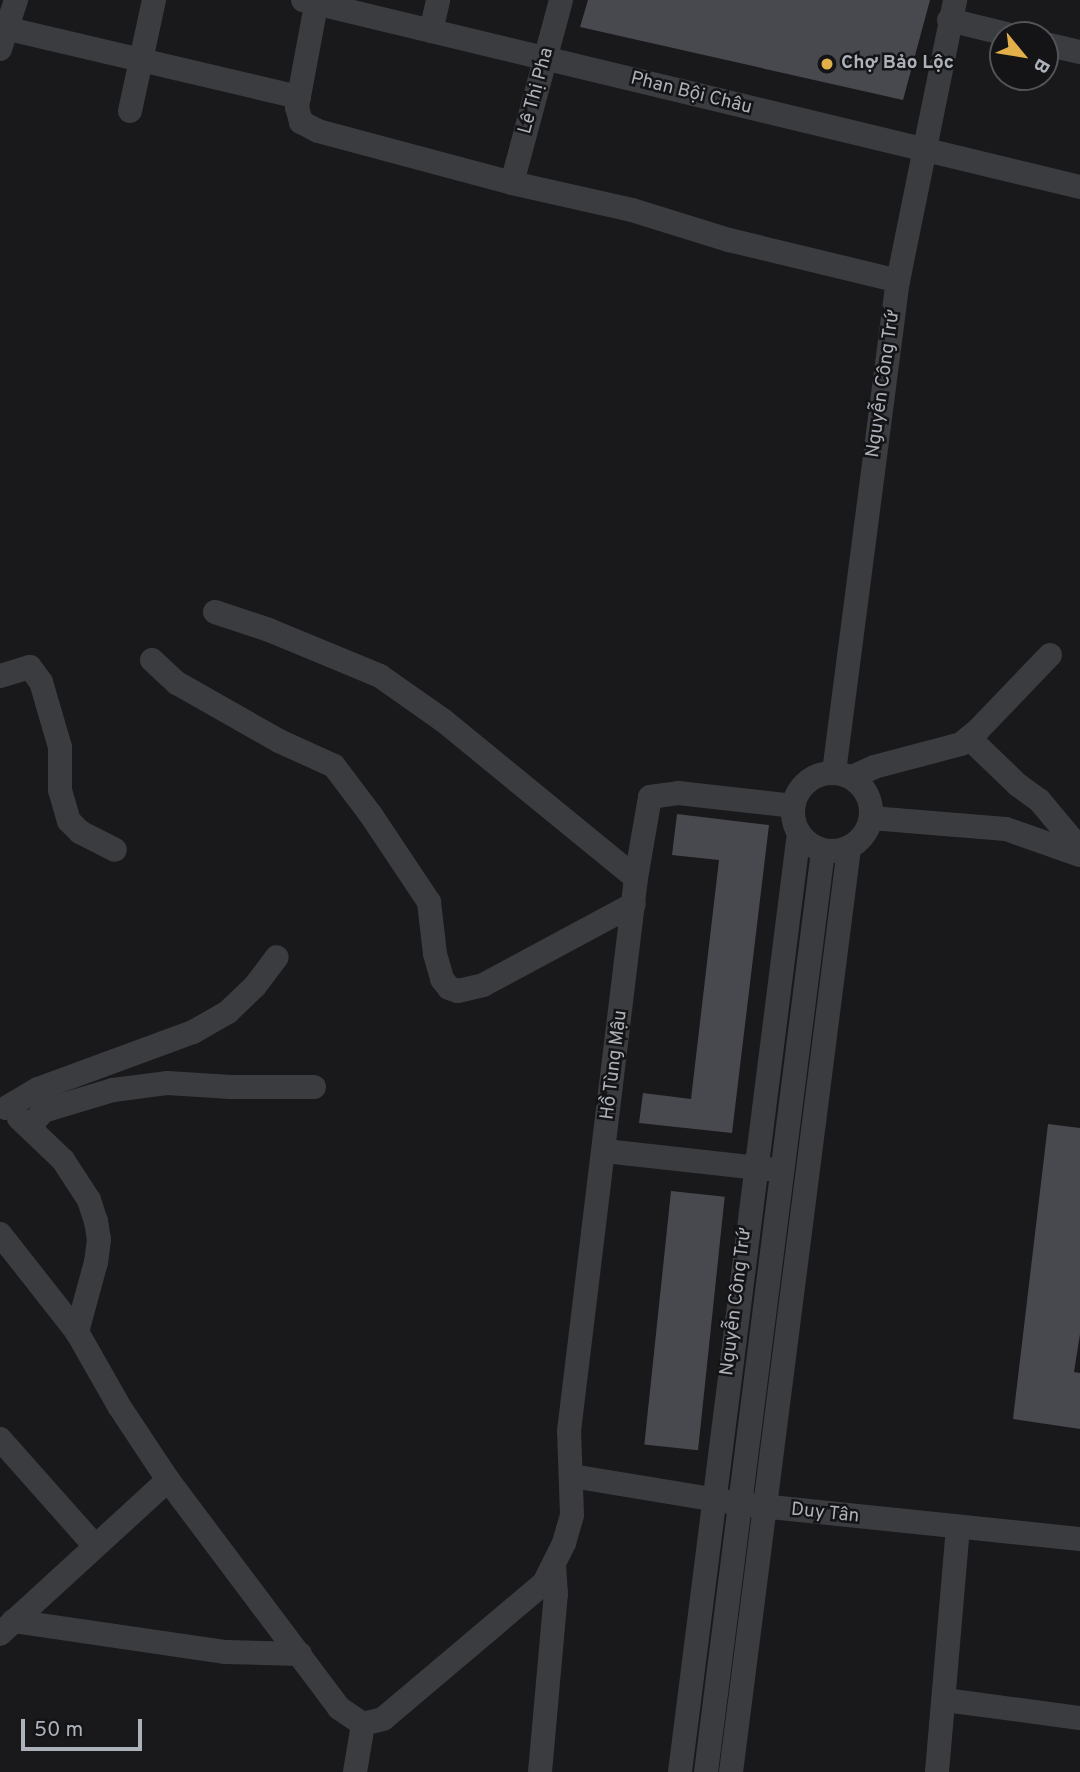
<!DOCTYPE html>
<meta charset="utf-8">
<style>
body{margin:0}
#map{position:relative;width:1080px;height:1772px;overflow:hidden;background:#19191b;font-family:Overpass,sans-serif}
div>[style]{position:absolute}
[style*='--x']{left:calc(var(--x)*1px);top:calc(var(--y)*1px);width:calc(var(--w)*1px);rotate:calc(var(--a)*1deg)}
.building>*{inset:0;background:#48494e;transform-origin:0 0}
.minor>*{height:24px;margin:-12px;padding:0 12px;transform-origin:12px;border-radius:12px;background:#3b3c40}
.minor>.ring{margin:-12px;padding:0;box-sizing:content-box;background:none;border:24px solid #3b3c40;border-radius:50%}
.dots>*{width:19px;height:19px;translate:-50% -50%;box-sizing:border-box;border:4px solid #141416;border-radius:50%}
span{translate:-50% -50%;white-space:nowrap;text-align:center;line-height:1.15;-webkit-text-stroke:5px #141416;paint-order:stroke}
.poi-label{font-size:19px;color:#adb1ba;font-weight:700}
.left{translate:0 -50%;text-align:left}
.street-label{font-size:19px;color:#adb1ba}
.north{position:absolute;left:989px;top:21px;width:70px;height:70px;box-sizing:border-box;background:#141416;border:2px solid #515358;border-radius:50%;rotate:120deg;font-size:19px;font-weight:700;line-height:28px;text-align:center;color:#adb1ba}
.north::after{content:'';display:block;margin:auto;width:24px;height:32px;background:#e3af4a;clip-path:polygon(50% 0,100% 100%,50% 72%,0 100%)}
.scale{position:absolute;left:21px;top:1719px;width:121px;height:32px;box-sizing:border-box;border:4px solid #adb1ba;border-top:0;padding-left:9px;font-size:21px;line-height:24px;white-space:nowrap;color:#adb1ba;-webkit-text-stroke:5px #141416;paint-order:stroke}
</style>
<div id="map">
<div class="building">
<i style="clip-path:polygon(588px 0,930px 0,903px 100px,580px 27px)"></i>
<i style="clip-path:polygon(677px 814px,769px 825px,732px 1133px,639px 1123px,643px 1093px,691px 1099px,719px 860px,672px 855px)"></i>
<i style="clip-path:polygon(1048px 1124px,1080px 1128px,1080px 1334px,1074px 1372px,1080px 1373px,1080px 1429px,1013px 1419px)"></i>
<i style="left:671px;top:1191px;width:54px;height:255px;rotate:6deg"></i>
</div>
<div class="minor">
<i style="--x:303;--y:0;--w:799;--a:13.53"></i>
<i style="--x:317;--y:0;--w:109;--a:100.6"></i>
<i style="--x:297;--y:107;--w:16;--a:75"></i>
<i style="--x:301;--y:122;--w:19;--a:28"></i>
<i style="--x:318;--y:131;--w:201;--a:15"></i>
<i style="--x:512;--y:183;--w:123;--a:12.7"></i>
<i style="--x:632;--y:210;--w:102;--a:17.2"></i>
<i style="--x:729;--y:240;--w:174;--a:13.6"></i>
<i style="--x:949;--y:20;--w:64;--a:13.6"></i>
<i style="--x:0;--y:27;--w:307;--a:13.2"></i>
<i style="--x:431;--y:31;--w:32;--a:-77"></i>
<i style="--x:1045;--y:44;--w:36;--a:13"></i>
<i style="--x:0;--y:49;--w:52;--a:-71.9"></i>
<i style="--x:130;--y:111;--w:114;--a:-77.8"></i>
<i style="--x:512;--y:183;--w:189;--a:-75"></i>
<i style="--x:215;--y:612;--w:57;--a:18.4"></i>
<i style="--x:269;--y:630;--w:120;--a:22.5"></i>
<i style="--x:380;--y:676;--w:78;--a:35.1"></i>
<i style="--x:444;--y:721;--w:248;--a:39.3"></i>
<i style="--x:152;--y:660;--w:34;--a:43"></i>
<i style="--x:177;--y:683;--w:117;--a:29.6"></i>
<i style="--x:279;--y:741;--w:60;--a:24.4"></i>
<i style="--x:334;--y:766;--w:61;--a:52.9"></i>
<i style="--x:371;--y:815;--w:105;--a:56.3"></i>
<i style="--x:429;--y:902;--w:52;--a:83.4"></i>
<i style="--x:435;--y:954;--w:26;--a:74"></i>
<i style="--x:442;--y:979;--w:11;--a:52"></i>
<i style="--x:449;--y:988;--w:9;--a:18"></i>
<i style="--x:458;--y:991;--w:26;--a:-13"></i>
<i style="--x:483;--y:985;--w:171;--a:-28.2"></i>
<i style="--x:0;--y:676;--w:31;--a:-17"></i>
<i style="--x:30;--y:667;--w:19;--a:54"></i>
<i style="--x:41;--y:682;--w:68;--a:73.7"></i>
<i style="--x:60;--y:747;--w:43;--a:90"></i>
<i style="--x:60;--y:790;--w:32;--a:74"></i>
<i style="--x:69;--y:821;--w:16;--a:45"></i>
<i style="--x:80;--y:832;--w:39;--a:27"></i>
<i style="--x:969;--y:738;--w:68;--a:43.8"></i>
<i style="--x:1018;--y:785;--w:26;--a:36"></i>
<i style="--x:1039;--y:800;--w:64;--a:50.1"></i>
<i style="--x:834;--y:772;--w:495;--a:-82.6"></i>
<i style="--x:898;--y:281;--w:287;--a:-78.5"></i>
<i class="ring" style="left:793px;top:773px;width:54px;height:54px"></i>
<i style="--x:852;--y:777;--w:24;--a:-24"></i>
<i style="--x:874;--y:767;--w:90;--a:-14.8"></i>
<i style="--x:961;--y:744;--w:22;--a:-39"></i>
<i style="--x:978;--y:730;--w:104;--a:-46.2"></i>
<i style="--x:871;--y:818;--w:135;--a:4.7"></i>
<i style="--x:1006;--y:829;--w:78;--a:19.4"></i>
<i style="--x:6;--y:1108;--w:37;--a:-31"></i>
<i style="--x:38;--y:1089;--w:165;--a:-20.2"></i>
<i style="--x:193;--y:1032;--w:40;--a:-29.7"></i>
<i style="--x:228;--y:1012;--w:37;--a:-44"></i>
<i style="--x:255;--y:986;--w:36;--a:-53"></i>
<i style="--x:19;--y:1118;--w:61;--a:43.7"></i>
<i style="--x:63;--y:1160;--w:48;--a:57"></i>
<i style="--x:89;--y:1200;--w:22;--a:72"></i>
<i style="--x:96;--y:1221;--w:18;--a:81"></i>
<i style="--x:99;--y:1239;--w:23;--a:97"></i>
<i style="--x:96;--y:1262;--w:73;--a:105.2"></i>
<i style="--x:30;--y:1127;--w:21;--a:-51"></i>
<i style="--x:43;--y:1111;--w:73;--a:-16.7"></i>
<i style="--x:113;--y:1090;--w:54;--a:-7.4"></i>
<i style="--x:167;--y:1083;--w:64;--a:3.6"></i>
<i style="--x:231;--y:1087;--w:83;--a:0"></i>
<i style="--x:605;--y:1151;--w:165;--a:6.3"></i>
<i style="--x:0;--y:1234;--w:125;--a:51.8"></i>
<i style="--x:77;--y:1332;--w:85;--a:60.4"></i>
<i style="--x:119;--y:1406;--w:89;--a:56.5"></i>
<i style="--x:168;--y:1480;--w:285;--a:53.1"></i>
<i style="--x:339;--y:1708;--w:29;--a:34"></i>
<i style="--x:363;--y:1724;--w:21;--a:-14"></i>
<i style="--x:383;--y:1719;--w:211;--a:-40.2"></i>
<i style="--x:544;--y:1583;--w:45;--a:-63.4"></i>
<i style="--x:564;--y:1543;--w:29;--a:-74"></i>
<i style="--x:572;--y:1515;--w:84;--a:-92"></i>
<i style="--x:569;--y:1431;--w:557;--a:-83.09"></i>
<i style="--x:636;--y:878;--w:82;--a:-80.2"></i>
<i style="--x:650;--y:797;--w:28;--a:-8"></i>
<i style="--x:678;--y:793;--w:116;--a:6.4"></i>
<i style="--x:0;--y:1439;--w:143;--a:48.4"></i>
<i style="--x:572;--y:1476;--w:171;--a:9.4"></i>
<i style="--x:741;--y:1504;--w:341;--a:5.9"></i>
<i style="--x:13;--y:1621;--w:215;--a:8.3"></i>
<i style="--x:226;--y:1652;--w:74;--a:1.5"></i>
<i style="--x:0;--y:1634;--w:228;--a:-42.5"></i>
<i style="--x:945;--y:1700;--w:136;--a:7.6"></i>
<i style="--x:355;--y:1772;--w:49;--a:-80.5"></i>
<i style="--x:540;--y:1772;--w:179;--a:-84.9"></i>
<i style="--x:556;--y:1594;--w:27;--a:-94"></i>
<i style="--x:680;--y:1772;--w:947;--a:-82.78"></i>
<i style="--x:706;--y:1772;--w:928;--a:-82.76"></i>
<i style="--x:731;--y:1772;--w:932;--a:-82.72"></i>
<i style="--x:937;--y:1772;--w:245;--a:-85.1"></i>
</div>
<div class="dots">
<i style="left:827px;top:64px;background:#e3af4a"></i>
</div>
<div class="poi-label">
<span class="left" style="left:841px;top:64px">Chợ Bảo Lộc</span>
</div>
<div class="street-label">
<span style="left:537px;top:91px;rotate:-75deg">Lê Thị Pha</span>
<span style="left:691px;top:94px;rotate:14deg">Phan Bội Châu</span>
<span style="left:884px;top:384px;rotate:-82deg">Nguyễn Công Trứ</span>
<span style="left:615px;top:1065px;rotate:-83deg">Hồ Tùng Mậu</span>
<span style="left:737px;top:1302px;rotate:-83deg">Nguyễn Công Trứ</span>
<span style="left:825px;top:1514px;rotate:6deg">Duy Tân</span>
</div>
<div class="north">B</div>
<div class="scale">50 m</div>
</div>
